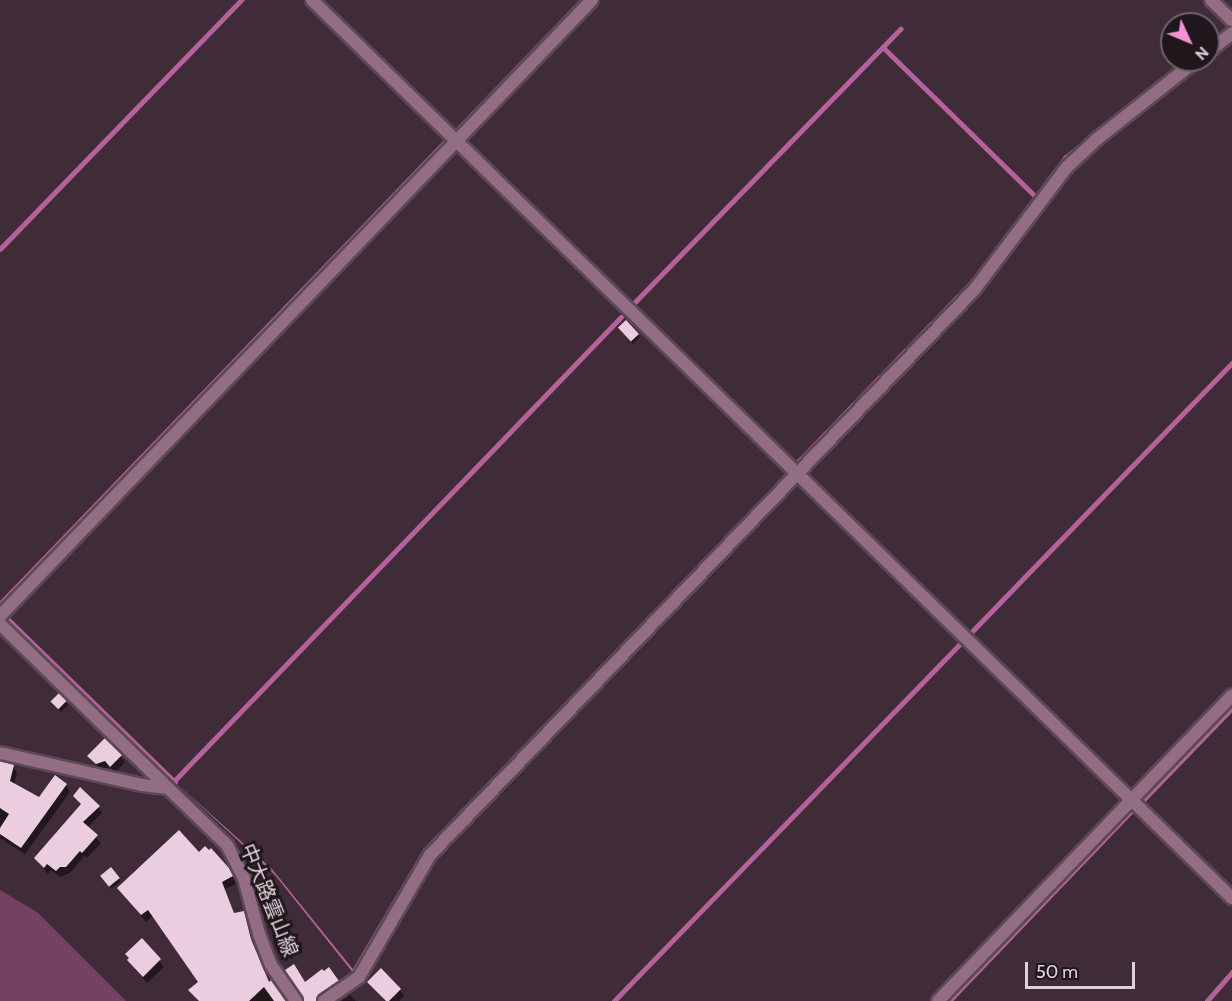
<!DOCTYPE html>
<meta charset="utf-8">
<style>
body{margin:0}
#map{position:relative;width:1232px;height:1001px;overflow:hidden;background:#402b38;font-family:Cabin,"Noto Sans JP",sans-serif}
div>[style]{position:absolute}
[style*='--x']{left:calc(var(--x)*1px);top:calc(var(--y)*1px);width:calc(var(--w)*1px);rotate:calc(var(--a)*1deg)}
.green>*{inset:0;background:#744162}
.water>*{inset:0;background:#b56299}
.shadow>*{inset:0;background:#0007}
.stream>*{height:4.5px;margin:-2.25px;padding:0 2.25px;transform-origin:2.25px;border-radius:2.25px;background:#b56299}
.building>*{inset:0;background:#eacedf;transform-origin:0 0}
.roads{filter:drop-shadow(2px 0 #5d4955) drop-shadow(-2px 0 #5d4955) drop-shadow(0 2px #5d4955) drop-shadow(0 -2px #5d4955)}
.minor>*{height:12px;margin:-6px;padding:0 6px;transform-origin:6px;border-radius:6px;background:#926d84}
span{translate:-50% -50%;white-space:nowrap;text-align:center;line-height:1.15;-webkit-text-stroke:6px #20171d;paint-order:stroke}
.street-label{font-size:20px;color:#e0d2da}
.north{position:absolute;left:1160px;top:12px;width:60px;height:60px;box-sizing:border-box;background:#20171d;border:2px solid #6d6269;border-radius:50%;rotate:134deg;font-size:16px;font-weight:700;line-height:24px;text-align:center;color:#e0d2da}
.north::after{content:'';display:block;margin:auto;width:21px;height:27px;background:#f591d2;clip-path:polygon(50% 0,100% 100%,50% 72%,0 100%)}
.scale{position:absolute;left:1025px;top:962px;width:110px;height:27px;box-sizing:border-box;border:3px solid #e0d2da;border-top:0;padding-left:8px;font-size:18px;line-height:21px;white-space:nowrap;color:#e0d2da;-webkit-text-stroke:4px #20171d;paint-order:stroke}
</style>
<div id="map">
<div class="green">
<i style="clip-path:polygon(0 890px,37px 912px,126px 1001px,0 1001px)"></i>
</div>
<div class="water">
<i style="clip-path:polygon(174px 781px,272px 869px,356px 973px,354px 974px,275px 875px)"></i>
</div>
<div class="shadow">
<i style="clip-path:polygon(622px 330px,638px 335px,640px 337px,633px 344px)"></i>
<i style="clip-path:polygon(59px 695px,68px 705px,61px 712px,54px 704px)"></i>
<i style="clip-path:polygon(105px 740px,125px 762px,115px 773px,110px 767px,101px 770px,89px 756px)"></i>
<i style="clip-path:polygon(0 762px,13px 766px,17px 773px,14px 785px,39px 799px,66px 785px,70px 792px,25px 854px,0 838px)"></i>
<i style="clip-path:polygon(74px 796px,98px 807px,102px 813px,87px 828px,101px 843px,87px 858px,84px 856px,70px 873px,60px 877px,51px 870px,48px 874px,35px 858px,82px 806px)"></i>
<i style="clip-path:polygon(199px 854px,228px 869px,236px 884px,225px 889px,235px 915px,243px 912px,247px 919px,255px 948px,269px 983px,282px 1001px,198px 1001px,190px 990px,199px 983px,153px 916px,146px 922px,119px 889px)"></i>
<i style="clip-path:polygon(104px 879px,119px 879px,120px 882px,111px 889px)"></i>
<i style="clip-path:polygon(142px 940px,164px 967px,147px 983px,129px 960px)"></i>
<i style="clip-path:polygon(338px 982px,341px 988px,323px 1001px,306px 1001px,305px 984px)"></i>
<i style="clip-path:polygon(369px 982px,400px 990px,404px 996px,399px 1001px,385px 1001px)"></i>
<i style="clip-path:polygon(350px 995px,356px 1001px,341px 1001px)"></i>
</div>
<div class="stream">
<i style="--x:883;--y:47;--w:214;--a:44.4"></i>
<i style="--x:458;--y:129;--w:179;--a:-46.1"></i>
<i style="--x:0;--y:249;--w:347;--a:-45.9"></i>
<i style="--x:632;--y:305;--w:385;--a:-45.8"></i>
<i style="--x:798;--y:462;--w:252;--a:-46"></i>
<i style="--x:973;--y:281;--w:154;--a:-53.2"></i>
<i style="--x:1065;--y:158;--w:156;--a:-38.8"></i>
<i style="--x:0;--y:604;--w:640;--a:-46.08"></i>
<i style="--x:9;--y:620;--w:232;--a:44.3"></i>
<i style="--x:174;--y:781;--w:644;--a:-46.07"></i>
<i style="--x:1142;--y:801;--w:129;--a:-45.9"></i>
<i style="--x:354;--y:971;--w:140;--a:-59.6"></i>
<i style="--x:425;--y:850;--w:520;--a:-46.01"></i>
<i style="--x:614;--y:1001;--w:888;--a:-45.91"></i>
<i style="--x:949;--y:1001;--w:265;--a:-46.2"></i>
<i style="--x:1207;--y:1001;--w:38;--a:-49"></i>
</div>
<div class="building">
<i style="left:626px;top:320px;width:19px;height:11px;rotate:47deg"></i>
<i style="left:59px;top:693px;width:11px;height:12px;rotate:45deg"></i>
<i style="clip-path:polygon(105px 738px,122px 755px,110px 767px,105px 761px,96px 764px,87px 756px)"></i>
<i style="clip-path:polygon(0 761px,14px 765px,10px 781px,39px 797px,55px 775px,67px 784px,21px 848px,0 834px,0 828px,9px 814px,0 808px)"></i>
<i style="clip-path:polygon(80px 787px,100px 806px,83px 822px,98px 835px,82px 853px,80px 851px,66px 867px,60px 867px,56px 871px,47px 864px,44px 868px,34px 858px,81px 804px,73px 796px)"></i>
<i style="clip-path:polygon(179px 830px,199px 852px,205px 846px,209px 850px,211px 848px,229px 868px,233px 876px,222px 882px,234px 913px,244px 911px,251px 939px,269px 982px,271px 980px,286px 1001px,274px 1001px,264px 987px,249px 1001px,199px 1001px,188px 990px,198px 982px,148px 910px,141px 915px,117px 888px)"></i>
<i style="left:111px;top:867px;width:14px;height:14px;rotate:51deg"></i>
<i style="clip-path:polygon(142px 938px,161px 959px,143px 977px,127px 960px,129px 958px,125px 954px)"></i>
<i style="clip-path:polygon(294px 964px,305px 982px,322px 969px,324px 971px,329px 967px,339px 981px,319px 994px,316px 1001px,304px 1001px,285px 970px)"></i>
<i style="clip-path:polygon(381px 968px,401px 989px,389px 1001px,386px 1001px,367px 982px)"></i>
</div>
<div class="roads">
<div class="minor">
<i style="--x:312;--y:0;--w:1286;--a:44.31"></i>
<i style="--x:1211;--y:0;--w:29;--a:44"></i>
<i style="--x:1208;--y:52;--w:31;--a:-38"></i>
<i style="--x:0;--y:616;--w:854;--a:-46.14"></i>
<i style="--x:0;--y:624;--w:235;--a:44.3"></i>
<i style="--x:0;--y:753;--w:146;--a:12.7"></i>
<i style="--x:142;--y:785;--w:26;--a:7"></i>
<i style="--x:168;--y:788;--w:82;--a:44"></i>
<i style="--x:227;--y:845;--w:38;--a:63"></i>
<i style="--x:244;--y:879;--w:57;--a:74.7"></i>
<i style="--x:259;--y:934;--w:33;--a:69"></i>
<i style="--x:271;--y:965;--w:44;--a:55.2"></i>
<i style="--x:324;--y:1001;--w:42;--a:-34.4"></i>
<i style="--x:359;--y:977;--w:141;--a:-59.8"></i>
<i style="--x:430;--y:855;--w:784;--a:-46.08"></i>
<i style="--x:974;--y:290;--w:154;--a:-52.9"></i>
<i style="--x:1067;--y:167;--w:41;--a:-43"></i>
<i style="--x:1097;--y:139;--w:127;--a:-38.3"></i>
<i style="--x:938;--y:1001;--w:424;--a:-46.1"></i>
</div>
</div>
<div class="street-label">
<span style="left:269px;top:900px;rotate:68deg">中大路雲山線</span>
</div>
<div class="north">N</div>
<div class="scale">50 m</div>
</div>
